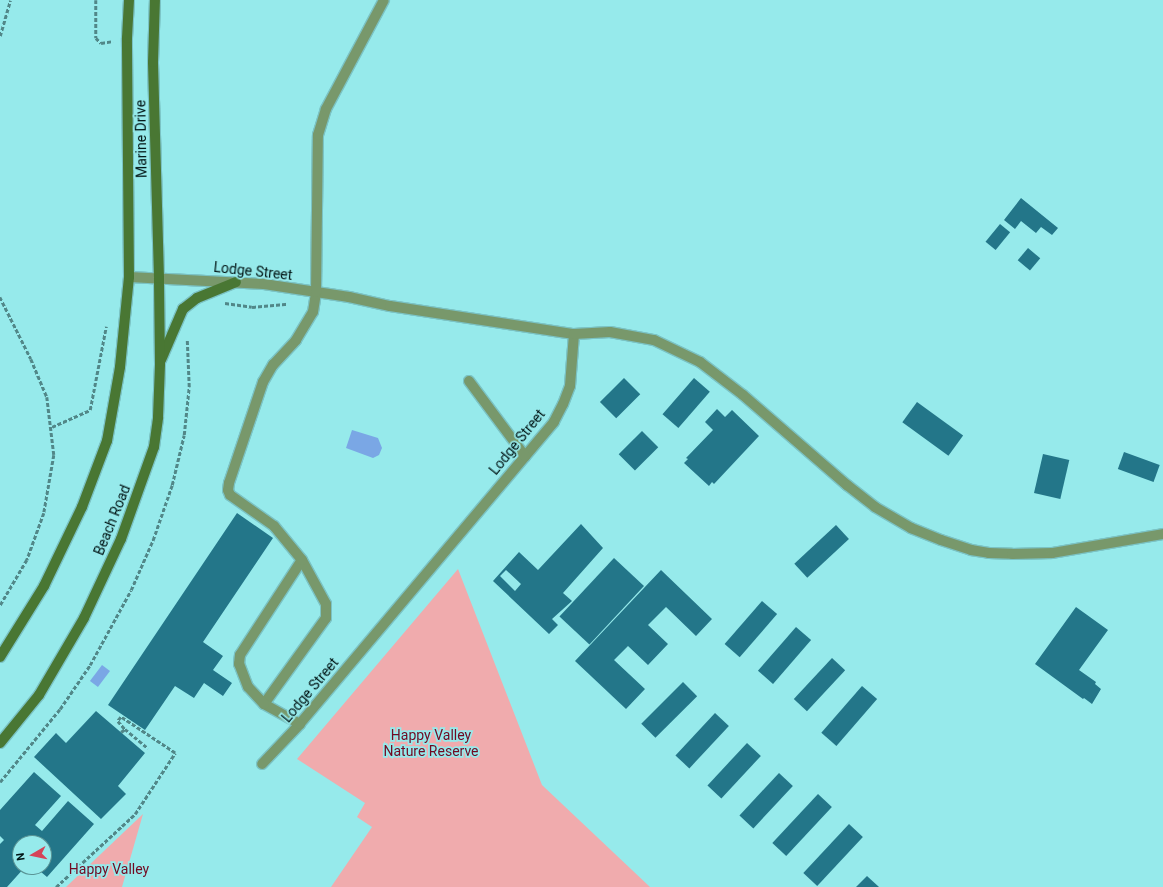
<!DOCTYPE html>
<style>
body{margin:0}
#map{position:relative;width:1163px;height:887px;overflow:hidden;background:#96eaeb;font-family:Roboto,sans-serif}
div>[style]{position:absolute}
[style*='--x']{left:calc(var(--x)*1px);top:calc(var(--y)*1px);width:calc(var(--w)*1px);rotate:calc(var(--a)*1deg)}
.green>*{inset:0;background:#f0abad}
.water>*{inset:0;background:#7aa7e5;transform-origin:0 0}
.building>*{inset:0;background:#237689;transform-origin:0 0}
.path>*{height:2.5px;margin-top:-1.25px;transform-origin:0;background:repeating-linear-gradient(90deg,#518788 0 4px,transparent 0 6px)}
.roads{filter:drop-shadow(1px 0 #7bc3c4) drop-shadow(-1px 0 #7bc3c4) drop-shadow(0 1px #7bc3c4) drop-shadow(0 -1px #7bc3c4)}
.service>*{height:10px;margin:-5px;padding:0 5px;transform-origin:5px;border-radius:5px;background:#78986b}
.secondary>*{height:10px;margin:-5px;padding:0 5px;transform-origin:5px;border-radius:5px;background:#497733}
span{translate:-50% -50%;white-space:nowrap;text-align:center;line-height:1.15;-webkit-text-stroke:3.5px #96eaeb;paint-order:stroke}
.street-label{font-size:14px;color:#001414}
.park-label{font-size:14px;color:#710a22}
.north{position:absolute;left:12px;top:835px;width:40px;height:40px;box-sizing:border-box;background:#96eaeb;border:1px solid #5a9495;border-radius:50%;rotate:261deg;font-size:11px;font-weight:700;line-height:16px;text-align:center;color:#001414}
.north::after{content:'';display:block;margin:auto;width:14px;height:18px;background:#d54458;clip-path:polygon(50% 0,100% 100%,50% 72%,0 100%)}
</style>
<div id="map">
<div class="green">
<i style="clip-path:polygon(458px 569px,542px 785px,650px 887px,331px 887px,372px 827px,357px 817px,365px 803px,297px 759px)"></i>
<i style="clip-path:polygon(143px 814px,122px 887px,66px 887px)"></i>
</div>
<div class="water">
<i style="clip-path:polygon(352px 430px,378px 438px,382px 448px,379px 455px,373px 458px,346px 448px)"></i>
<i style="left:102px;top:665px;width:10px;height:20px;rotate:37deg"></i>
</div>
<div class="building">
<i style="clip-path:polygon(1021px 198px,1058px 228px,1052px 235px,1041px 227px,1036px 233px,1021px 221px,1015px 229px,1004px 220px)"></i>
<i style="left:1000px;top:224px;width:13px;height:23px;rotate:39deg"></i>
<i style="left:1028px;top:248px;width:16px;height:16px;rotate:40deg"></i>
<i style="left:624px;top:378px;width:23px;height:34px;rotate:45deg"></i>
<i style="left:694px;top:378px;width:21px;height:48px;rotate:41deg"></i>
<i style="left:917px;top:402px;width:57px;height:25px;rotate:36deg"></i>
<i style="clip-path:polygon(717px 409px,725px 417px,732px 410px,759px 436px,714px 484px,712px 482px,709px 486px,684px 463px,688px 459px,686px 458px,713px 430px,705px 422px)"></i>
<i style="left:642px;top:431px;width:23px;height:33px;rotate:45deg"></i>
<i style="left:1124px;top:452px;width:38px;height:18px;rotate:20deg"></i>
<i style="left:1043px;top:454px;width:27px;height:40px;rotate:13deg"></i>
<i style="clip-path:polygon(237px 513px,273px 538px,203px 642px,223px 656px,213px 670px,232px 683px,223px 696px,204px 683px,194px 698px,175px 686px,145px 730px,108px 705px)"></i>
<i style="clip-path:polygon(evenodd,581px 524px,603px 548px,563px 593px,572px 601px,552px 619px,558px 625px,549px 634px,493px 581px,519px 552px,538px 570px,581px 524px,506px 570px,521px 584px,515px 591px,500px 576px,506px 570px)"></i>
<i style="left:836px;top:525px;width:19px;height:57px;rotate:47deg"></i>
<i style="left:614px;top:558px;width:41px;height:80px;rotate:43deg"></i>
<i style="clip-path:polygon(661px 570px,712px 619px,696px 636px,666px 607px,648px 625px,668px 644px,648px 665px,628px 646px,614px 660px,645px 689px,626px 709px,575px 661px)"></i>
<i style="left:762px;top:601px;width:20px;height:57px;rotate:41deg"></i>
<i style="clip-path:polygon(1076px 607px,1108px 630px,1079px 670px,1096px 682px,1095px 684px,1101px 689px,1092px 704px,1084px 698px,1083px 699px,1035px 664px)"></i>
<i style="left:796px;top:627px;width:20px;height:58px;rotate:41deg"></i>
<i style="left:832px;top:658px;width:18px;height:56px;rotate:43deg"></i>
<i style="left:683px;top:682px;width:20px;height:59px;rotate:45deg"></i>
<i style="left:862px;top:686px;width:20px;height:62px;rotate:41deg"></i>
<i style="clip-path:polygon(96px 711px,145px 753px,118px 786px,126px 794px,101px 819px,34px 757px,56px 733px,66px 743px)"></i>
<i style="left:715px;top:713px;width:19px;height:58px;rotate:43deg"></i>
<i style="left:747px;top:743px;width:19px;height:58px;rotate:43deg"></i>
<i style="clip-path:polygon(34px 772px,61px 796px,35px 825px,42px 831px,68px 801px,94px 824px,47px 877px,35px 867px,44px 867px,44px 843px,20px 843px,20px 867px,25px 867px,7px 887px,0 887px,0 844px,4px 840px,0 836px,0 810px)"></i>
<i style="left:779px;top:773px;width:19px;height:58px;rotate:43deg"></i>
<i style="left:818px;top:794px;width:19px;height:67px;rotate:43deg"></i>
<i style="left:849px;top:824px;width:19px;height:67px;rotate:43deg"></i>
<i style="clip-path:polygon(867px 876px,879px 887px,856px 887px)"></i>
</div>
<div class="path">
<i style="--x:96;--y:0;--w:38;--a:90"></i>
<i style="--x:96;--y:38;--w:7;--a:45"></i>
<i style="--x:101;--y:43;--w:12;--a:-9"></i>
<i style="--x:0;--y:36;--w:37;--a:-74"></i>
<i style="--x:0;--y:297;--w:69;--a:63.4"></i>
<i style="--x:31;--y:359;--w:41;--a:67.2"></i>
<i style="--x:47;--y:397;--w:58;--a:83.1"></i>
<i style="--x:54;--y:455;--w:59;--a:99.8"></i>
<i style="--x:44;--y:513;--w:50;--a:109.9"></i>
<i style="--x:27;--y:560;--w:53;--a:120.4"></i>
<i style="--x:225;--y:303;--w:27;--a:8"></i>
<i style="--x:252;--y:307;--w:36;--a:-5"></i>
<i style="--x:52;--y:427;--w:42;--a:-24.1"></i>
<i style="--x:90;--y:410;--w:85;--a:-79.1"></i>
<i style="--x:121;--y:732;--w:5;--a:-37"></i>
<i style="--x:125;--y:729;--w:30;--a:40"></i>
<i style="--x:0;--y:782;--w:94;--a:-50.6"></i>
<i style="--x:60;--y:709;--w:53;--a:-55.7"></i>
<i style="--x:90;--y:665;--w:85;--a:-61.3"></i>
<i style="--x:131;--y:590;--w:55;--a:-66.3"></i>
<i style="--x:153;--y:540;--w:58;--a:-70.9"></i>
<i style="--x:172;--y:485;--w:51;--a:-76.5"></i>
<i style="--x:184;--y:435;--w:48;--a:-84.1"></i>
<i style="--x:189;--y:387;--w:47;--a:-92.4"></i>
<i style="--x:56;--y:887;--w:108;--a:-42.7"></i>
<i style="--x:135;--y:814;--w:73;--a:-56.7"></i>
<i style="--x:175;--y:753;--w:65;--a:-146.3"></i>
<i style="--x:121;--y:717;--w:5;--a:127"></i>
<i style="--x:118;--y:721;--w:11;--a:49"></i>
</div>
<div class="roads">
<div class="service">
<i style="--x:129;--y:277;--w:135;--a:3"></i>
<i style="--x:264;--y:284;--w:86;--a:8.7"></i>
<i style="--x:349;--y:297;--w:42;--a:12.4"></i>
<i style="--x:390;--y:306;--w:186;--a:8.7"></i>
<i style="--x:574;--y:334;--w:52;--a:94.4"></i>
<i style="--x:570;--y:386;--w:19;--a:111"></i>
<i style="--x:563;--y:404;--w:20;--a:117"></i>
<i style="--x:554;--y:422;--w:395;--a:130.1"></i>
<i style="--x:300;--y:724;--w:55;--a:133.5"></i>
<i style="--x:574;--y:334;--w:36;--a:-3"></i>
<i style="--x:610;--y:332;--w:45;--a:10.3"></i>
<i style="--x:654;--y:340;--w:51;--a:25.6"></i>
<i style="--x:700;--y:362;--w:54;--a:37.5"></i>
<i style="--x:743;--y:395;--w:138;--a:40.9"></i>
<i style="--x:847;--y:485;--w:36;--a:38"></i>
<i style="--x:875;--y:507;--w:42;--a:30.3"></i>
<i style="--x:911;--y:528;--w:32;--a:22"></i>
<i style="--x:941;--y:540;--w:32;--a:18"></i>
<i style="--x:971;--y:550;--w:18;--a:9"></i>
<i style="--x:989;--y:553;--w:23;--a:2"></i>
<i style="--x:1012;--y:554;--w:40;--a:-1.4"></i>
<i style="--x:1052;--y:553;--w:113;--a:-9.7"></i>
<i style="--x:469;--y:381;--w:94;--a:53.3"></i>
<i style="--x:264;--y:704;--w:106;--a:-54.2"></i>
<i style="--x:326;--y:618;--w:14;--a:-90"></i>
<i style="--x:326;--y:604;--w:50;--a:-118.6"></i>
<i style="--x:300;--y:724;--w:41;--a:-150.9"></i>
<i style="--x:264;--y:704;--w:23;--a:-133"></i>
<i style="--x:248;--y:687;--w:25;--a:-111"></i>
<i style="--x:239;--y:664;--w:9;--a:-84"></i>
<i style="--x:240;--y:655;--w:113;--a:-56.9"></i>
<i style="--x:302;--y:560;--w:44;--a:-129.5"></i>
<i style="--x:274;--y:526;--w:54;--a:-144.8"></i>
<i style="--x:230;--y:495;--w:5;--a:-112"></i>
<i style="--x:228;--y:490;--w:7;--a:-82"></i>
<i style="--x:229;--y:483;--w:107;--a:-71.4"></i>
<i style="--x:263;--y:382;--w:20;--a:-60"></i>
<i style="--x:273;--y:365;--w:34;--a:-47"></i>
<i style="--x:296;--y:340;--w:33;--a:-59"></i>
<i style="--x:313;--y:312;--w:20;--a:-81"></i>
<i style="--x:316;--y:292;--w:157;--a:-89.3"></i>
<i style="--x:318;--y:135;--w:27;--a:-73"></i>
<i style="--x:326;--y:109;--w:123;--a:-62"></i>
</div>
<div class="secondary">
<i style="--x:161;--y:360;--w:56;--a:-66.7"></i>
<i style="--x:183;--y:309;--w:18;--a:-38"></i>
<i style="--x:197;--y:298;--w:42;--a:-22.3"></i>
<i style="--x:0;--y:657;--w:84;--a:-58.2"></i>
<i style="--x:44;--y:586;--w:88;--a:-64.3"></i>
<i style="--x:82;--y:507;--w:71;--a:-69.3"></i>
<i style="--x:107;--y:441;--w:75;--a:-80"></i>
<i style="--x:120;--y:367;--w:90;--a:-84.3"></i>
<i style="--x:129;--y:277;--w:239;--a:-90.5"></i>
<i style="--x:127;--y:38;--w:38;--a:-87"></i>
<i style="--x:0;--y:743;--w:62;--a:-50.9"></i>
<i style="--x:39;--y:695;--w:89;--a:-59.7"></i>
<i style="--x:84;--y:618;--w:87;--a:-64.9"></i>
<i style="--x:121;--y:539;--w:98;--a:-70.3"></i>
<i style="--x:154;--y:447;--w:30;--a:-82"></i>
<i style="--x:158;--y:417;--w:53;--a:-87.8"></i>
<i style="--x:160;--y:364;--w:86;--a:-90.7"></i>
<i style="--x:159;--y:278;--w:216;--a:-91.6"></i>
<i style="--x:153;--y:62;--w:62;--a:-88.2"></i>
</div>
</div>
<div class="street-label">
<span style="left:141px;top:139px;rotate:-91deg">Marine Drive</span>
<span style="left:253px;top:271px;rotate:6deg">Lodge Street</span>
<span style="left:517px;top:442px;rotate:-51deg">Lodge Street</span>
<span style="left:112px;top:520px;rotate:-68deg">Beach Road</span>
<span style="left:310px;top:690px;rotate:-50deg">Lodge Street</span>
</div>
<div class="park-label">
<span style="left:431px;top:743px">Happy Valley<br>Nature Reserve</span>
<span style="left:109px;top:869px">Happy Valley</span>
</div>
<div class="north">N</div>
</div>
